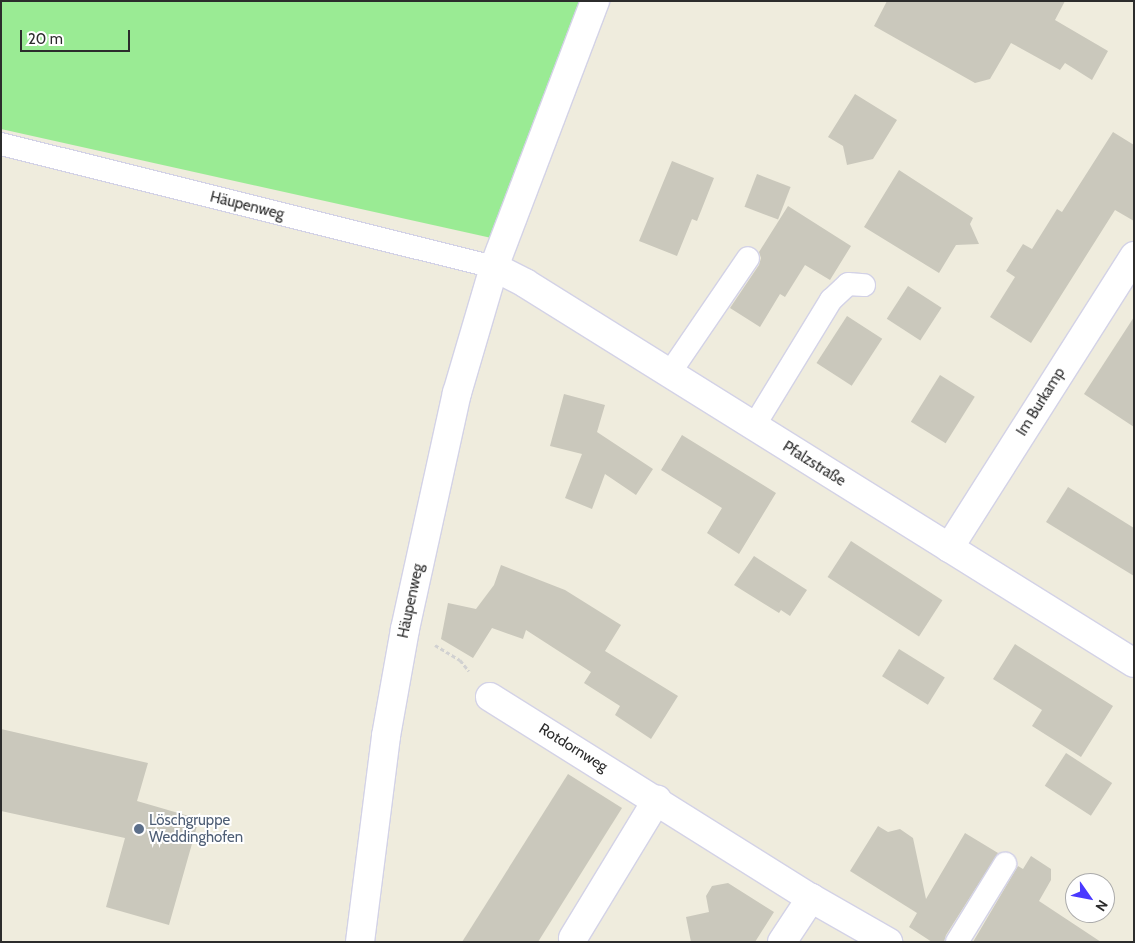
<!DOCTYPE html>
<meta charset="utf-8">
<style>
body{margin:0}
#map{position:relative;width:1135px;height:943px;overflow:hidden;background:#efecdd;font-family:Cabin,sans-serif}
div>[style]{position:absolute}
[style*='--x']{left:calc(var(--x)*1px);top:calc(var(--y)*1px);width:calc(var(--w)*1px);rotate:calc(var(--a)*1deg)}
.green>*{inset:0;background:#9aeb94}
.building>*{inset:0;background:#cac8bc;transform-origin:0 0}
.path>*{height:3px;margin-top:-1.5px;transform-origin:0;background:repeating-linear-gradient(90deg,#d1d1d1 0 4px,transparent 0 6.5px)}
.roads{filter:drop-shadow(1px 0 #d3d2e6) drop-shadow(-1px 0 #d3d2e6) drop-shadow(0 1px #d3d2e6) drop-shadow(0 -1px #d3d2e6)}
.service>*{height:22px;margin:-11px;padding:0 11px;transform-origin:11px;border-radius:11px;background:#fff}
.minor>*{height:28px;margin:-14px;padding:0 14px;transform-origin:14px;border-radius:14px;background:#fff}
.tertiary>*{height:28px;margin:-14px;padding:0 14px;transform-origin:14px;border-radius:14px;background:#fff}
.dots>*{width:14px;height:14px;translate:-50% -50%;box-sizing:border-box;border:2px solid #fff;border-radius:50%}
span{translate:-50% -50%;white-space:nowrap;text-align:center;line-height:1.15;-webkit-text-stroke:4px #fff;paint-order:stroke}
.street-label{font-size:15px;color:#2c2c2c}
.service-label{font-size:15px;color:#4e5e75}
.left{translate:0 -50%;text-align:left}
.frame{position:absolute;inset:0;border:2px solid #2c2c2c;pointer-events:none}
.north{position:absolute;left:1065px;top:873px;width:50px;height:50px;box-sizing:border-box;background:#fff;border:1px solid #ababab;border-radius:50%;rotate:123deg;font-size:14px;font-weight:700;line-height:20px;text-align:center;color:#2c2c2c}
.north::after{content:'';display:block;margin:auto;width:18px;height:22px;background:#4a39ff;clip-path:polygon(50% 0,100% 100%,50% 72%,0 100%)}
.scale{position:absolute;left:20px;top:30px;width:110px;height:22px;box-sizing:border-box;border:2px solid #2c2c2c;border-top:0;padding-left:6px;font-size:15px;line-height:18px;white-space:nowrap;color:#2c2c2c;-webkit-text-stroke:4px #fff;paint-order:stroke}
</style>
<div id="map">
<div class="green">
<i style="clip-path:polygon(1px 1px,603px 1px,496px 239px,1px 129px)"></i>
</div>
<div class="building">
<i style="clip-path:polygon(887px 1px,1065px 1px,1055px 20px,1108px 51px,1092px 80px,1065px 63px,1060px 70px,1011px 43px,990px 79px,975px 83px,874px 26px)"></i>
<i style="clip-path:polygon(855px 94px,897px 120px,873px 159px,847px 165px,843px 146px,828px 137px)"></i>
<i style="clip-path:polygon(1113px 132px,1134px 145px,1134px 221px,1115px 210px,1031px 343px,990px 317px,1015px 277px,1006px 271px,1023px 244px,1032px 249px,1057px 209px,1062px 212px)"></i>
<i style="clip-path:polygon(672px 161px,714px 178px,697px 221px,692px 219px,677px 256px,639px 241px)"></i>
<i style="clip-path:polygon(899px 170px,973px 218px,970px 224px,979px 244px,956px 245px,939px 273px,864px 227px)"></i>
<i style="left:757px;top:174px;width:36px;height:35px;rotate:21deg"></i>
<i style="clip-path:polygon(788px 206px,851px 246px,830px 280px,805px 265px,785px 297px,780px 294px,760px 327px,730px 308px,759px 265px,761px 258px,759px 252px)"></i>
<i style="left:908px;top:286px;width:40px;height:39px;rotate:33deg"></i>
<i style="left:847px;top:316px;width:42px;height:56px;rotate:33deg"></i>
<i style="clip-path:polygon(1134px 317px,1134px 427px,1084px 394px)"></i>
<i style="left:940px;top:375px;width:41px;height:55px;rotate:32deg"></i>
<i style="clip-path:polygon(564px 394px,605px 405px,597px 432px,653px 469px,636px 495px,605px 474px,592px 509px,565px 498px,582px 454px,550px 446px)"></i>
<i style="clip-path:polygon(682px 435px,776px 493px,739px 554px,707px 533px,722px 508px,661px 470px)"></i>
<i style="clip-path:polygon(1068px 487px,1134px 528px,1134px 576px,1046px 522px)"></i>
<i style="left:851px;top:541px;width:109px;height:43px;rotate:33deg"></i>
<i style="clip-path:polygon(754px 556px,807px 590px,790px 616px,781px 610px,779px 613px,734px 585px)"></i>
<i style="clip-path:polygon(501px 565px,565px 590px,621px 625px,605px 651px,678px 696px,651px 739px,615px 715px,620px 706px,584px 683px,591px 672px,526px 630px,523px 639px,492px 628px,473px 658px,441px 639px,448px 603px,476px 609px,494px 585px)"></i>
<i style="clip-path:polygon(1015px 644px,1113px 706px,1081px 757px,1032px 726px,1042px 710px,993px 679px)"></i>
<i style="left:899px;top:649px;width:54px;height:32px;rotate:32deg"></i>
<i style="clip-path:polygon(1px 729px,148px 763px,137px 801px,199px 819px,169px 925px,106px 907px,125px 838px,1px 811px)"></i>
<i style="left:1066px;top:753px;width:55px;height:39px;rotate:33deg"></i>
<i style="clip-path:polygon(568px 774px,622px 808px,538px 942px,462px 942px)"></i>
<i style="clip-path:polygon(878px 826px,888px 832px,900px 829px,913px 838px,926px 899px,965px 833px,998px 853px,946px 935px,944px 942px,932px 942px,909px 927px,917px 913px,850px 871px)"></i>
<i style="clip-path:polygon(1031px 856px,1051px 869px,1051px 880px,1039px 901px,1101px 942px,973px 942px,1018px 866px,1023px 869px)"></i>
<i style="clip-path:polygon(728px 883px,774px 912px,755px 942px,691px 942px,686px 917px,709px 912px,706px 896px,712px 886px)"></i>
</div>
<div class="path">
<i style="--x:435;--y:645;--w:29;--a:31"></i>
<i style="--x:460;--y:660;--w:14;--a:51"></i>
</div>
<div class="roads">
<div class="service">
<i style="--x:1;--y:144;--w:508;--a:14.01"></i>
<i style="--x:669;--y:374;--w:140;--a:-55.7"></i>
<i style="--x:754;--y:426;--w:148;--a:-58.6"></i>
<i style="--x:831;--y:300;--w:23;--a:-43"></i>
<i style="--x:848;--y:284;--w:16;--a:4"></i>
<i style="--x:957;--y:942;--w:92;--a:-58.4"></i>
</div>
<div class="minor">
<i style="--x:494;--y:267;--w:35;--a:27"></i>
<i style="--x:525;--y:283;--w:718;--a:31.96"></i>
<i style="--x:949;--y:548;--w:346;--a:-57.6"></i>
<i style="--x:490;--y:697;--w:379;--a:32.1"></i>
<i style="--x:811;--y:898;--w:89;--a:29.7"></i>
<i style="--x:573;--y:938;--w:162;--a:-58.7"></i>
<i style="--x:782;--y:942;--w:53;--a:-56.6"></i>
</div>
<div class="tertiary">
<i style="--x:360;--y:942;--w:208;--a:-82.8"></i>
<i style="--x:386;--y:736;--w:109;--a:-79.9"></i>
<i style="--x:405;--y:629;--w:242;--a:-77.6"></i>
<i style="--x:457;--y:393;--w:131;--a:-73.6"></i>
<i style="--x:494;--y:267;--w:285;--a:-69.2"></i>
</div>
</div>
<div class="dots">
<i style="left:139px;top:829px;background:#5c6f8a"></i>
</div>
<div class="street-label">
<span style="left:247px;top:206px;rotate:14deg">Häupenweg</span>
<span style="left:1041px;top:402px;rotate:-58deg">Im Burkamp</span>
<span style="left:814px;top:464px;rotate:32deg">Pfalzstraße</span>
<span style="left:411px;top:601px;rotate:-78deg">Häupenweg</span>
<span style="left:573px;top:748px;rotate:32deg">Rotdornweg</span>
</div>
<div class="service-label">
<span class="left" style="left:149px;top:829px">Löschgruppe<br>Weddinghofen</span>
</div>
<div class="frame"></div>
<div class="north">N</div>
<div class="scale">20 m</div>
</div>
